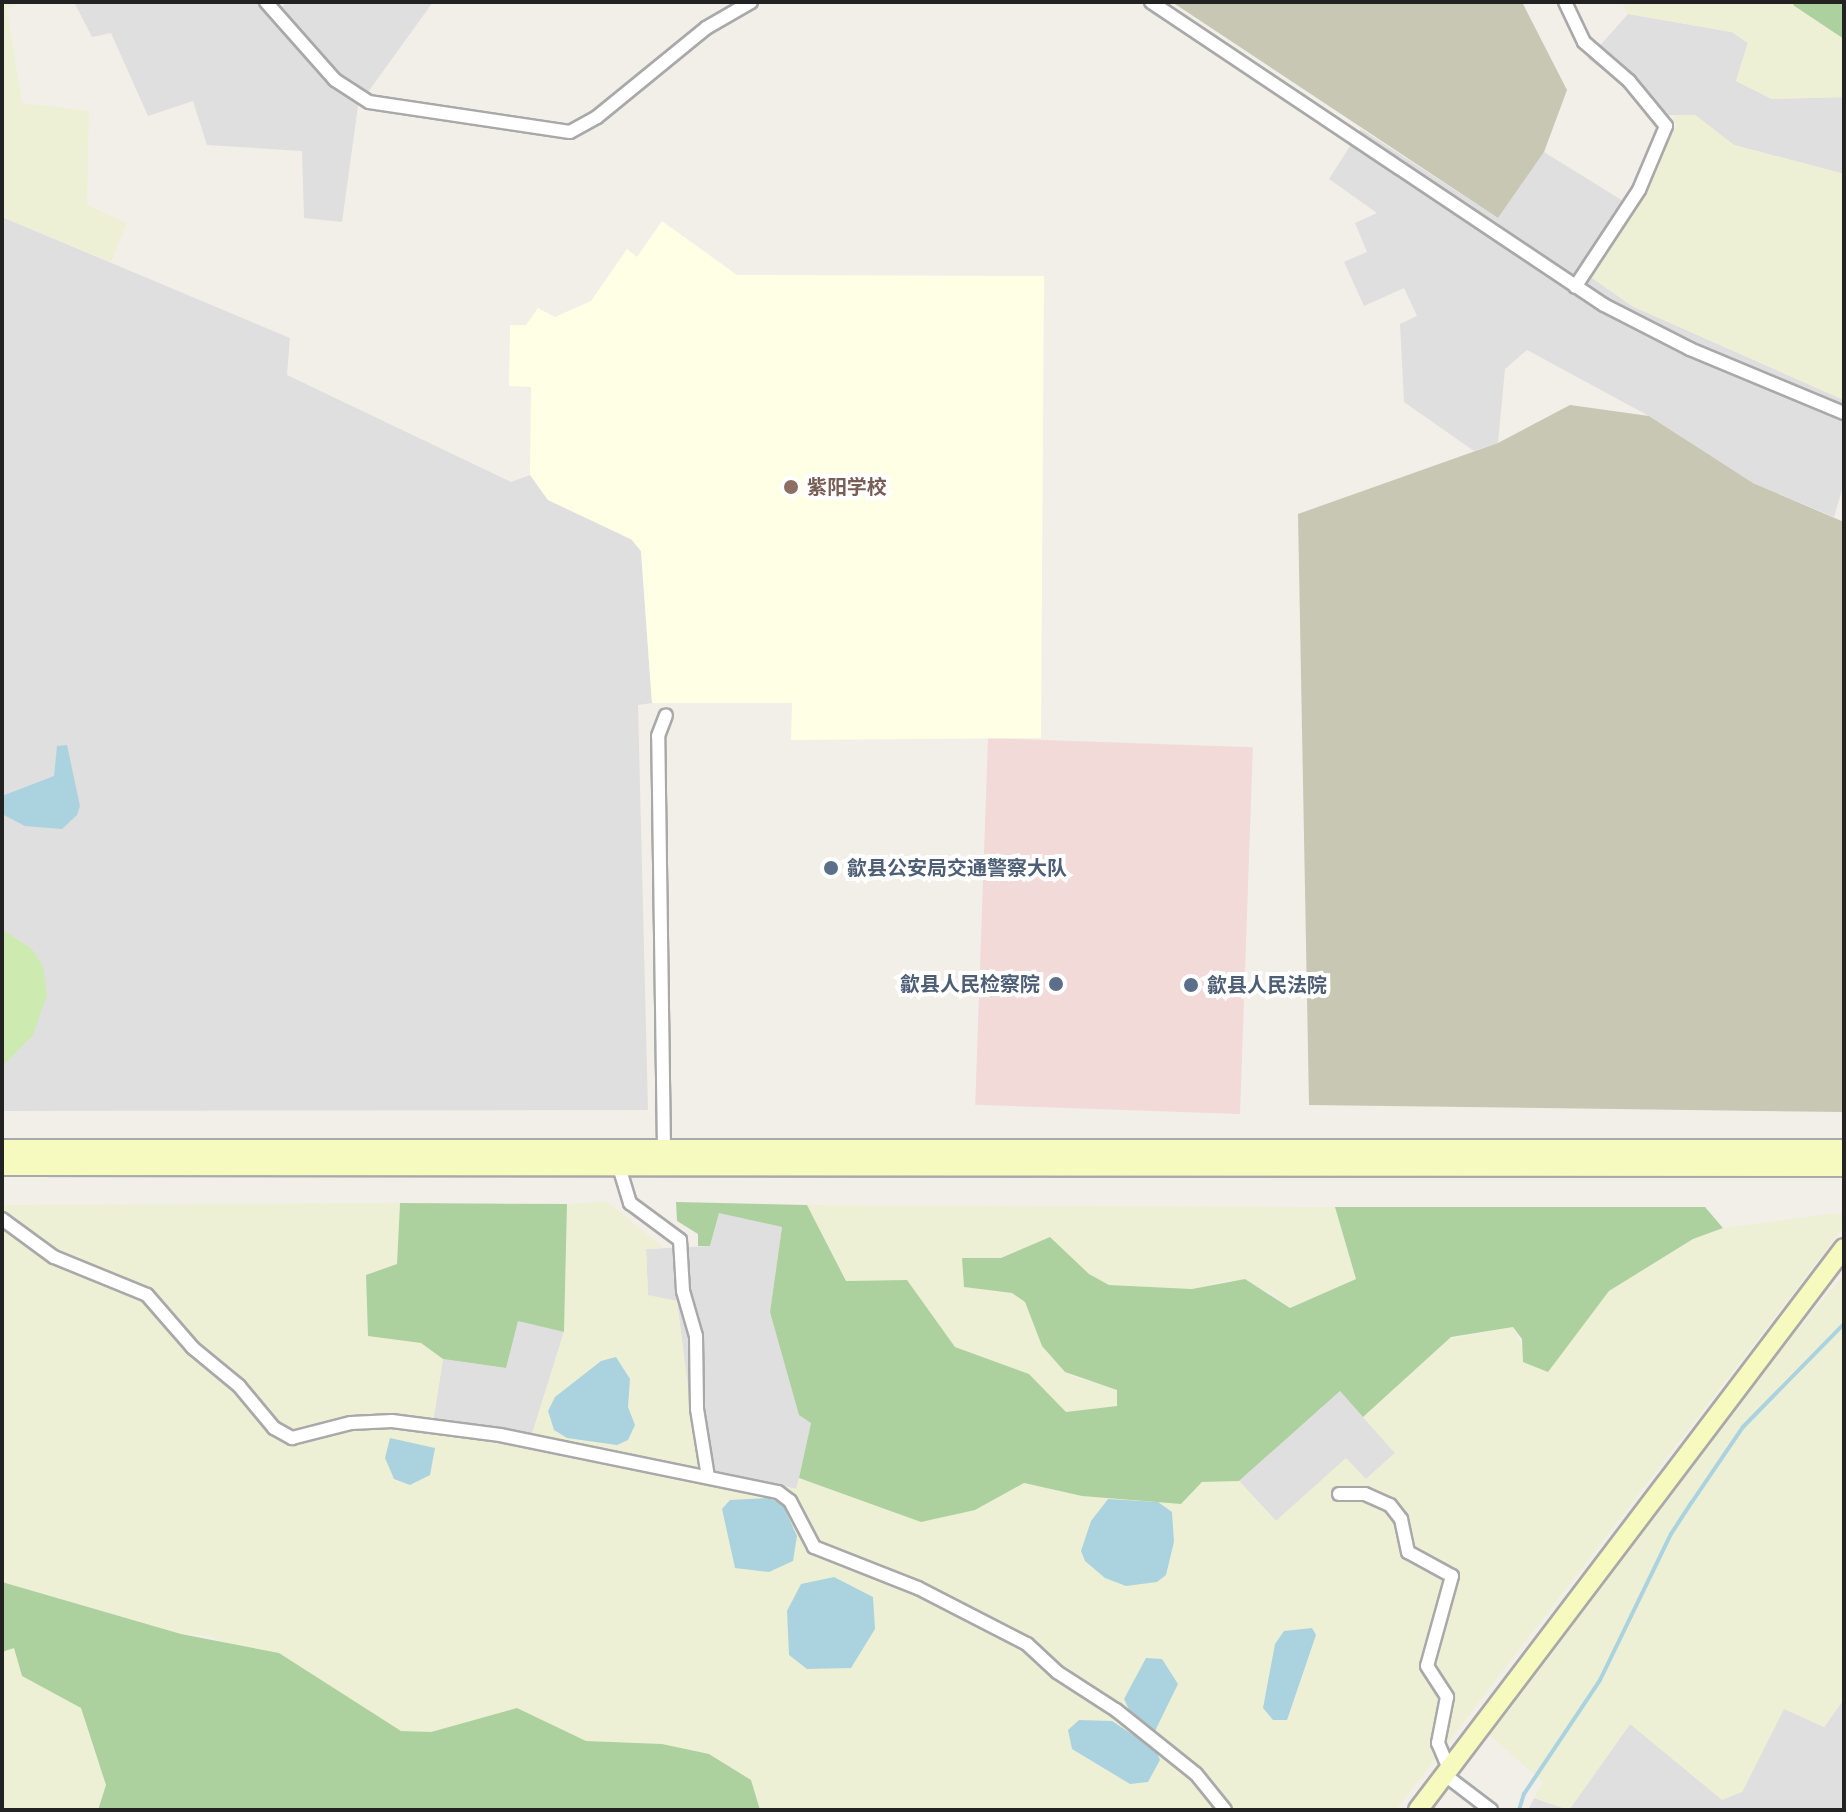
<!DOCTYPE html>
<meta charset="utf-8">
<style>
body{margin:0}
#map{position:relative;width:1846px;height:1812px;overflow:hidden;background:#f2efe9;font-family:"DM Sans","Noto Sans SC",sans-serif}
div>[style]{position:absolute}
[style*='--x']{left:calc(var(--x)*1px);top:calc(var(--y)*1px);width:calc(var(--w)*1px);rotate:calc(var(--a)*1deg)}
.residential>*{inset:0;background:#e0dfdf}
.commercial>*{inset:0;background:#f2dad9;transform-origin:0 0}
.education>*{inset:0;background:#ffffe5}
.construction>*{inset:0;background:#c7c7b4}
.farmland>*{inset:0;background:#eef0d5}
.grass>*{inset:0;background:#cdebb0}
.forest>*{inset:0;background:#add19e}
.water>*{inset:0;background:#aad3df}
.stream>*{height:4px;margin:-2px;padding:0 2px;transform-origin:2px;border-radius:2px;background:#aad3df}
.roads{filter:drop-shadow(2px 0 #a9a9a9) drop-shadow(-2px 0 #a9a9a9) drop-shadow(0 2px #a9a9a9) drop-shadow(0 -2px #a9a9a9)}
.street>*{height:12px;margin:-6px;padding:0 6px;transform-origin:6px;border-radius:6px;background:#fff}
.secondary>*{height:18px;margin:-9px;padding:0 9px;transform-origin:9px;border-radius:9px;background:#f7fabf}
.dots>*{width:22px;height:22px;translate:-50% -50%;box-sizing:border-box;border:4px solid #fff;border-radius:50%}
span{translate:-50% -50%;white-space:nowrap;text-align:center;line-height:1.15;-webkit-text-stroke:8px #fff;paint-order:stroke}
.education-label{font-size:20px;color:#785e54;font-weight:700}
.left{translate:0 -50%;text-align:left}
.service-label{font-size:20px;color:#4e5e75;font-weight:700}
.right{translate:-100% -50%;text-align:right}
.frame{position:absolute;inset:0;border:4px solid #222;pointer-events:none}
</style>
<div id="map">
<div class="residential">
<i style="clip-path:polygon(74px 2px,279px 2px,281px 7px,289px 2px,433px 2px,358px 106px,342px 222px,304px 218px,302px 151px,207px 145px,193px 101px,148px 116px,111px 33px,92px 37px)"></i>
<i style="clip-path:polygon(1628px 14px,1732px 32px,1748px 43px,1736px 81px,1772px 99px,1844px 97px,1844px 174px,1734px 145px,1695px 115px,1650px 115px,1618px 81px,1588px 59px)"></i>
<i style="clip-path:polygon(1361px 129px,1498px 218px,1544px 152px,1636px 209px,1588px 275px,1632px 306px,1844px 400px,1844px 483px,1834px 517px,1753px 483px,1649px 416px,1527px 350px,1505px 369px,1498px 443px,1474px 451px,1404px 402px,1400px 324px,1417px 316px,1404px 288px,1364px 306px,1344px 262px,1367px 252px,1355px 223px,1377px 213px,1329px 179px)"></i>
<i style="clip-path:polygon(2px 217px,290px 338px,287px 375px,511px 482px,530px 475px,548px 500px,632px 540px,641px 551px,652px 703px,638px 705px,648px 1110px,2px 1111px)"></i>
<i style="clip-path:polygon(719px 1212px,782px 1227px,770px 1312px,811px 1423px,797px 1489px,698px 1467px,677px 1301px,648px 1296px,646px 1249px,710px 1246px)"></i>
<i style="clip-path:polygon(517px 1320px,564px 1332px,532px 1434px,433px 1422px,443px 1359px,505px 1368px)"></i>
<i style="clip-path:polygon(1340px 1391px,1395px 1453px,1365px 1480px,1346px 1459px,1276px 1521px,1239px 1481px)"></i>
<i style="clip-path:polygon(1844px 1699px,1844px 1810px,1528px 1810px,1534px 1798px,1569px 1810px,1630px 1724px,1742px 1792px,1784px 1708px,1824px 1727px)"></i>
</div>
<div class="commercial">
<i style="left:988px;top:738px;width:265px;height:367px;rotate:2deg"></i>
</div>
<div class="education">
<i style="clip-path:polygon(662px 221px,737px 275px,1044px 276px,1041px 738px,791px 740px,792px 703px,652px 703px,641px 551px,631px 539px,548px 500px,530px 475px,531px 387px,509px 386px,510px 325px,526px 325px,538px 308px,555px 317px,591px 301px,627px 249px,637px 257px)"></i>
</div>
<div class="construction">
<i style="clip-path:polygon(1172px 2px,1522px 2px,1567px 90px,1544px 152px,1498px 218px)"></i>
<i style="clip-path:polygon(1570px 405px,1649px 416px,1753px 483px,1844px 522px,1844px 1112px,1309px 1105px,1298px 514px,1498px 443px)"></i>
</div>
<div class="farmland">
<i style="clip-path:polygon(2px 2px,19px 2px,7px 10px,22px 103px,89px 111px,87px 205px,127px 223px,111px 262px,2px 217px)"></i>
<i style="clip-path:polygon(1621px 2px,1795px 2px,1844px 39px,1844px 97px,1772px 99px,1736px 81px,1748px 43px,1732px 32px,1628px 14px)"></i>
<i style="clip-path:polygon(1673px 115px,1695px 115px,1734px 145px,1844px 174px,1844px 400px,1632px 306px,1588px 275px,1636px 209px,1676px 125px)"></i>
<i style="clip-path:polygon(608px 1202px,664px 1248px,646px 1249px,648px 1295px,677px 1301px,698px 1467px,796px 1489px,799px 1478px,849px 1496px,975px 1510px,1024px 1483px,1082px 1496px,1181px 1504px,1202px 1482px,1239px 1481px,1276px 1521px,1346px 1458px,1366px 1479px,1395px 1453px,1363px 1417px,1443px 1340px,1513px 1327px,1525px 1354px,1579px 1327px,1609px 1291px,1693px 1239px,1723px 1228px,1844px 1212px,1844px 1227px,1396px 1810px,760px 1810px,751px 1780px,709px 1754px,662px 1744px,586px 1741px,517px 1708px,431px 1732px,401px 1731px,211px 1636px,181px 1634px,2px 1582px,2px 1205px,400px 1203px,397px 1264px,369px 1336px,421px 1343px,443px 1359px,433px 1422px,532px 1434px,564px 1332px,567px 1204px)"></i>
<i style="clip-path:polygon(807px 1205px,1335px 1207px,1356px 1279px,1289px 1308px,1272px 1293px,1230px 1280px,1192px 1289px,1109px 1285px,1089px 1274px,1050px 1237px,1001px 1258px,977px 1260px,988px 1291px,1012px 1293px,1025px 1302px,1042px 1346px,1071px 1376px,1118px 1389px,1118px 1406px,1066px 1412px,1029px 1374px,955px 1347px,907px 1280px,846px 1281px)"></i>
<i style="clip-path:polygon(1844px 1274px,1844px 1645px,1840px 1654px,1844px 1657px,1844px 1699px,1824px 1727px,1784px 1709px,1742px 1792px,1722px 1800px,1630px 1724px,1569px 1810px,1534px 1798px,1543px 1782px,1487px 1733px,1770px 1363px)"></i>
<i style="clip-path:polygon(14px 1647px,22px 1676px,81px 1708px,106px 1785px,98px 1810px,2px 1810px,2px 1652px)"></i>
</div>
<div class="grass">
<i style="clip-path:polygon(2px 929px,32px 949px,43px 966px,47px 995px,33px 1035px,2px 1067px)"></i>
</div>
<div class="forest">
<i style="clip-path:polygon(1795px 2px,1844px 2px,1844px 39px,1793px 5px)"></i>
<i style="clip-path:polygon(676px 1202px,807px 1205px,846px 1281px,907px 1280px,955px 1347px,1029px 1374px,1066px 1412px,1117px 1406px,1117px 1390px,1065px 1372px,1042px 1346px,1025px 1302px,1012px 1293px,964px 1287px,962px 1258px,1001px 1258px,1050px 1237px,1089px 1274px,1109px 1285px,1192px 1289px,1245px 1279px,1290px 1308px,1356px 1279px,1335px 1207px,1705px 1207px,1723px 1228px,1693px 1239px,1609px 1291px,1548px 1372px,1523px 1362px,1522px 1339px,1513px 1327px,1451px 1337px,1363px 1417px,1340px 1391px,1239px 1481px,1202px 1482px,1181px 1504px,1082px 1496px,1024px 1483px,975px 1510px,921px 1522px,799px 1478px,811px 1423px,799px 1415px,770px 1312px,782px 1227px,719px 1213px,710px 1246px,698px 1246px,698px 1234px,677px 1221px)"></i>
<i style="clip-path:polygon(400px 1203px,567px 1204px,564px 1332px,518px 1321px,506px 1368px,443px 1359px,421px 1343px,368px 1336px,366px 1275px,397px 1264px)"></i>
<i style="clip-path:polygon(2px 1582px,181px 1634px,279px 1653px,401px 1731px,431px 1732px,517px 1708px,586px 1741px,662px 1744px,709px 1754px,751px 1780px,760px 1810px,98px 1810px,106px 1785px,81px 1708px,22px 1676px,14px 1648px,2px 1652px)"></i>
</div>
<div class="water">
<i style="clip-path:polygon(67px 745px,80px 806px,77px 815px,62px 829px,25px 826px,2px 814px,2px 796px,54px 776px,57px 746px)"></i>
<i style="clip-path:polygon(616px 1357px,630px 1379px,628px 1407px,635px 1425px,628px 1440px,617px 1445px,567px 1438px,554px 1430px,548px 1411px,555px 1397px,601px 1361px)"></i>
<i style="clip-path:polygon(390px 1438px,435px 1448px,430px 1475px,410px 1485px,394px 1479px,385px 1458px)"></i>
<i style="clip-path:polygon(769px 1498px,783px 1505px,797px 1536px,793px 1561px,769px 1572px,735px 1568px,722px 1509px,730px 1500px)"></i>
<i style="clip-path:polygon(1108px 1499px,1158px 1502px,1172px 1512px,1174px 1542px,1166px 1575px,1157px 1582px,1126px 1586px,1105px 1578px,1085px 1561px,1081px 1551px,1091px 1521px)"></i>
<i style="clip-path:polygon(834px 1577px,873px 1597px,875px 1629px,851px 1668px,807px 1669px,789px 1655px,787px 1611px,801px 1584px)"></i>
<i style="clip-path:polygon(1312px 1628px,1316px 1635px,1287px 1720px,1273px 1720px,1263px 1708px,1275px 1644px,1284px 1631px)"></i>
<i style="clip-path:polygon(1146px 1658px,1162px 1659px,1178px 1684px,1155px 1731px,1132px 1716px,1124px 1699px)"></i>
<i style="clip-path:polygon(1079px 1720px,1112px 1721px,1156px 1750px,1160px 1760px,1148px 1782px,1130px 1784px,1072px 1749px,1068px 1730px)"></i>
</div>
<div class="stream">
<i style="--x:1519;--y:1810;--w:17;--a:-73"></i>
<i style="--x:1524;--y:1794;--w:137;--a:-56.3"></i>
<i style="--x:1600;--y:1680;--w:162;--a:-64.1"></i>
<i style="--x:1671;--y:1534;--w:38;--a:-57"></i>
<i style="--x:1692;--y:1502;--w:91;--a:-55.8"></i>
<i style="--x:1743;--y:1427;--w:144;--a:-45.6"></i>
</div>
<div class="roads">
<div class="street">
<i style="--x:266;--y:2;--w:104;--a:48.5"></i>
<i style="--x:335;--y:80;--w:40;--a:32.9"></i>
<i style="--x:369;--y:102;--w:203;--a:8.5"></i>
<i style="--x:570;--y:132;--w:31;--a:-29"></i>
<i style="--x:597;--y:117;--w:141;--a:-39.2"></i>
<i style="--x:706;--y:28;--w:52;--a:-30"></i>
<i style="--x:1151;--y:2;--w:545;--a:33.78"></i>
<i style="--x:1604;--y:305;--w:97;--a:27.1"></i>
<i style="--x:1690;--y:349;--w:167;--a:22.6"></i>
<i style="--x:1565;--y:2;--w:44;--a:64.6"></i>
<i style="--x:1584;--y:42;--w:60;--a:40.9"></i>
<i style="--x:1629;--y:81;--w:58;--a:50.6"></i>
<i style="--x:1666;--y:126;--w:69;--a:112.9"></i>
<i style="--x:1639;--y:190;--w:116;--a:123.4"></i>
<i style="--x:664;--y:1150;--w:414;--a:-90.8"></i>
<i style="--x:658;--y:736;--w:22;--a:-69"></i>
<i style="--x:619;--y:1167;--w:38;--a:73"></i>
<i style="--x:630;--y:1203;--w:62;--a:36.5"></i>
<i style="--x:680;--y:1240;--w:51;--a:86.6"></i>
<i style="--x:683;--y:1291;--w:47;--a:73.9"></i>
<i style="--x:696;--y:1336;--w:73;--a:89.2"></i>
<i style="--x:697;--y:1409;--w:69;--a:80.8"></i>
<i style="--x:2;--y:1219;--w:64;--a:36.2"></i>
<i style="--x:54;--y:1257;--w:100;--a:22.2"></i>
<i style="--x:147;--y:1295;--w:70;--a:49"></i>
<i style="--x:193;--y:1348;--w:60;--a:39.6"></i>
<i style="--x:239;--y:1386;--w:55;--a:50.2"></i>
<i style="--x:274;--y:1428;--w:21;--a:29"></i>
<i style="--x:292;--y:1438;--w:61;--a:-14.3"></i>
<i style="--x:351;--y:1423;--w:41;--a:-2.8"></i>
<i style="--x:392;--y:1421;--w:109;--a:7.4"></i>
<i style="--x:500;--y:1435;--w:284;--a:11.6"></i>
<i style="--x:778;--y:1492;--w:15;--a:37"></i>
<i style="--x:790;--y:1501;--w:52;--a:62.4"></i>
<i style="--x:814;--y:1547;--w:112;--a:21.5"></i>
<i style="--x:918;--y:1588;--w:123;--a:27.2"></i>
<i style="--x:1027;--y:1644;--w:41;--a:43"></i>
<i style="--x:1057;--y:1672;--w:70;--a:32.8"></i>
<i style="--x:1116;--y:1710;--w:102;--a:38.7"></i>
<i style="--x:1196;--y:1774;--w:46;--a:51.1"></i>
<i style="--x:1339;--y:1494;--w:26;--a:0"></i>
<i style="--x:1365;--y:1494;--w:27;--a:24"></i>
<i style="--x:1390;--y:1505;--w:18;--a:52"></i>
<i style="--x:1401;--y:1519;--w:34;--a:78"></i>
<i style="--x:1408;--y:1552;--w:50;--a:28.6"></i>
<i style="--x:1452;--y:1576;--w:93;--a:105.5"></i>
<i style="--x:1427;--y:1666;--w:37;--a:57"></i>
<i style="--x:1447;--y:1697;--w:47;--a:101.1"></i>
<i style="--x:1438;--y:1743;--w:28;--a:67"></i>
<i style="--x:1445;--y:1775;--w:58;--a:37.3"></i>
</div>
<div class="secondary">
<i style="--x:2;--y:1149;--w:1842;--a:0"></i>
<i style="--x:2;--y:1166;--w:1842;--a:0.03"></i>
<i style="--x:1418;--y:1810;--w:705;--a:-52.84"></i>
</div>
</div>
<div class="dots">
<i style="left:791px;top:487px;background:#8d6e63"></i>
<i style="left:831px;top:868px;background:#5c6f8a"></i>
<i style="left:1056px;top:984px;background:#5c6f8a"></i>
<i style="left:1191px;top:985px;background:#5c6f8a"></i>
</div>
<div class="education-label">
<span class="left" style="left:807px;top:487px">紫阳学校</span>
</div>
<div class="service-label">
<span class="left" style="left:847px;top:868px">歙县公安局交通警察大队</span>
<span class="right" style="left:1040px;top:984px">歙县人民检察院</span>
<span class="left" style="left:1207px;top:985px">歙县人民法院</span>
</div>
<div class="frame"></div>
</div>
